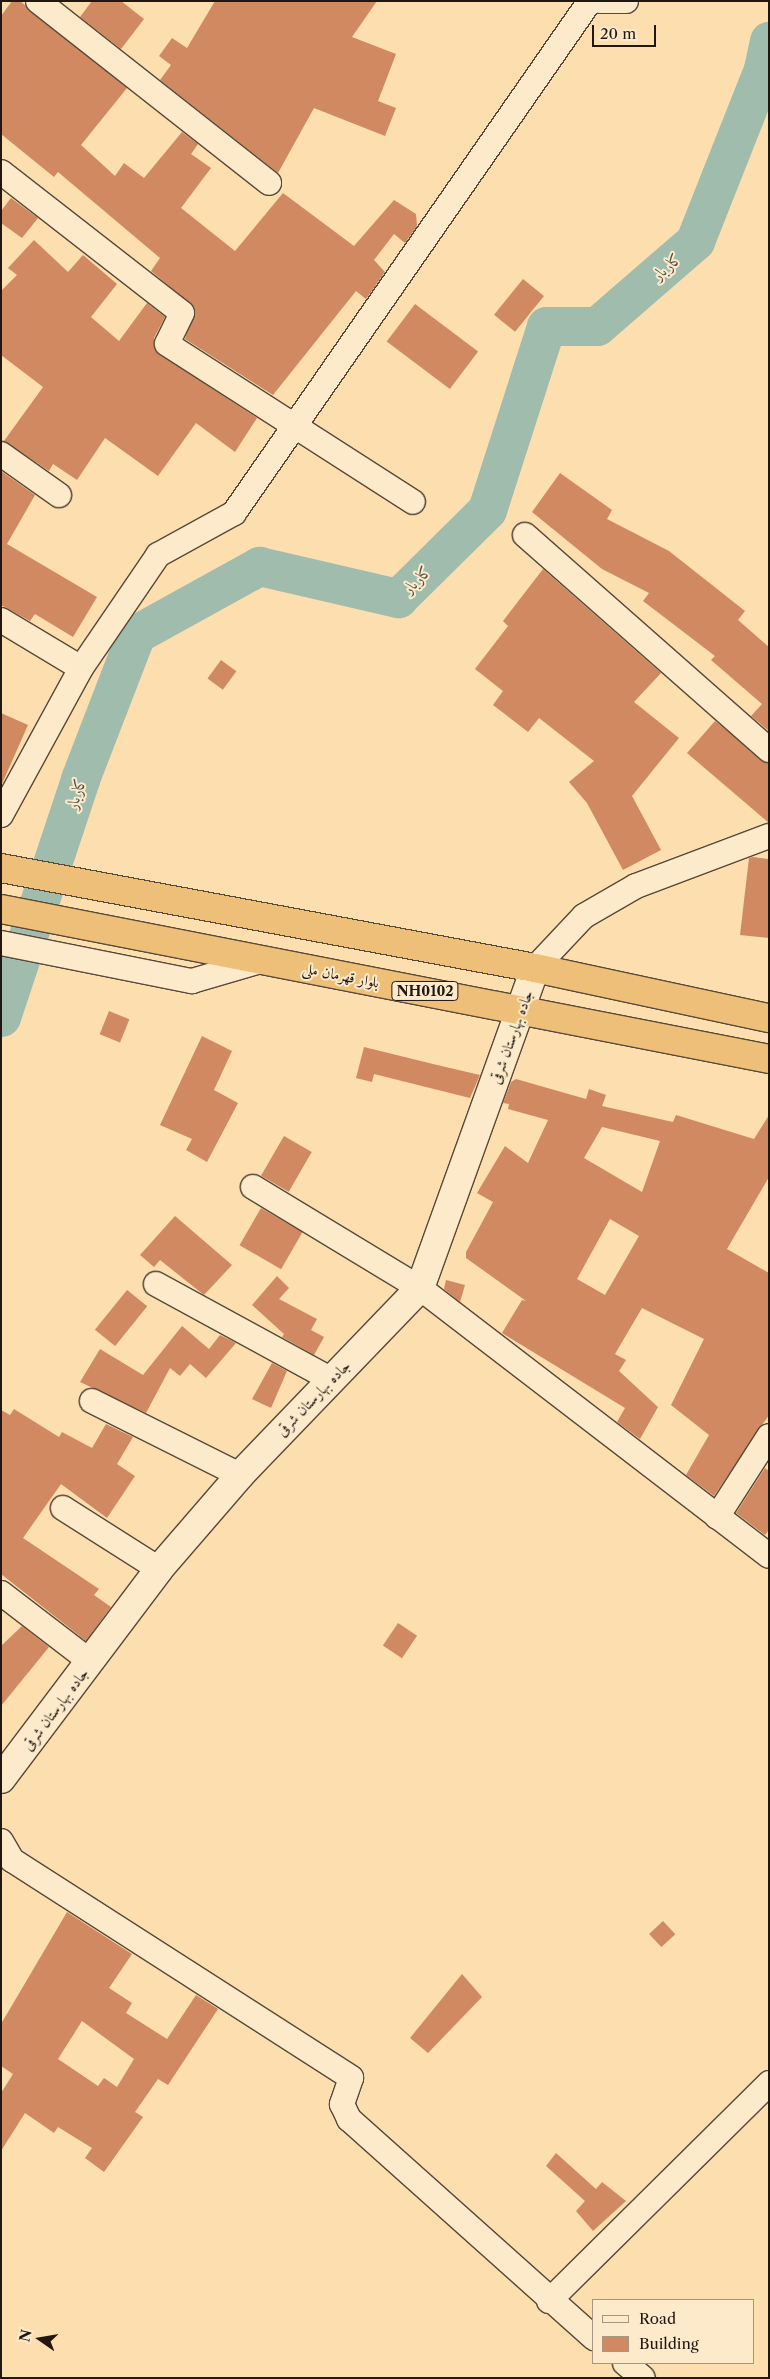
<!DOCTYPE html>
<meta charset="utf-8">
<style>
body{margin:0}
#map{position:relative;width:770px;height:2379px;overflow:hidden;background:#fcdeaf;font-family:"Libre Caslon Text",Amiri,serif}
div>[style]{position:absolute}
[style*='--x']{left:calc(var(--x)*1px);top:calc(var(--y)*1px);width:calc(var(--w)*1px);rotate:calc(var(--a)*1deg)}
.river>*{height:39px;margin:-19.5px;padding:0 19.5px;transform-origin:19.5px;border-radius:19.5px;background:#9fbcad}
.building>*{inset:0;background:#d18962;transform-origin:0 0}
.roads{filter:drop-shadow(1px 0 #584838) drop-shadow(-1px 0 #584838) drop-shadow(0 1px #584838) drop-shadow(0 -1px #584838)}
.minor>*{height:24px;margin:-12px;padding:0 12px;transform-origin:12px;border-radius:12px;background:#fdeacb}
.tertiary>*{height:28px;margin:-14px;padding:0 14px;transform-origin:14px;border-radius:14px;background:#fdeacb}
.trunk>*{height:28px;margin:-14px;padding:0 14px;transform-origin:14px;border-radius:14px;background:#eebf78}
span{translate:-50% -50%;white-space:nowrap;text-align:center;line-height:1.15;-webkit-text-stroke:4px #fdeacb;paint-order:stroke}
.shield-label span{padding:1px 4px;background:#fdeacb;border:1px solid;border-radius:4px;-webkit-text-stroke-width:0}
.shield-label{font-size:14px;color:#221611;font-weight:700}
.street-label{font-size:15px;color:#221611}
.water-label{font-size:16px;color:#4e5048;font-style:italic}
.frame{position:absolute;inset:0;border:2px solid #221611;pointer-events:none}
.legend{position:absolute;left:592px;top:2299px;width:162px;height:65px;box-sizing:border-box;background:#fdeacb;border:1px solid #a59581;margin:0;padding:6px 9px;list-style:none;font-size:15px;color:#221611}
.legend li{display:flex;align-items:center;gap:10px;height:25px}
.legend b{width:25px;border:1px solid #a59581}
.north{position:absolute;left:15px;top:2314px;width:50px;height:50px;-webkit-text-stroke:4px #fdeacb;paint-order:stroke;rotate:283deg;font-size:14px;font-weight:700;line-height:20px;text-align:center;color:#221611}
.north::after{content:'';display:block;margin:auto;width:18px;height:22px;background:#221611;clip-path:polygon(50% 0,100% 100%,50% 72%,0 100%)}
.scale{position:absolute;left:592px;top:25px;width:64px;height:22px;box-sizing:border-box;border:2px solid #221611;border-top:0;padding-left:6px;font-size:15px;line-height:18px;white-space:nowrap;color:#221611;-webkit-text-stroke:4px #fdeacb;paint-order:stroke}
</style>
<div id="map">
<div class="river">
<i style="--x:1;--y:1017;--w:251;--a:-71.6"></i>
<i style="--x:80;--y:779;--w:155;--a:-68.9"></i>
<i style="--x:136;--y:634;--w:141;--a:-28.9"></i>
<i style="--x:259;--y:566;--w:143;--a:13"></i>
<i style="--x:398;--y:598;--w:125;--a:-44.7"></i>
<i style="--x:487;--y:510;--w:193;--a:-72.2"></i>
<i style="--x:546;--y:326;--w:51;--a:0"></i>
<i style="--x:597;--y:326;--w:130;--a:-40.9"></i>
<i style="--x:695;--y:241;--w:185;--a:-68.4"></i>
<i style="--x:763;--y:69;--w:29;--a:-78"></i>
</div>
<div class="building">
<i style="clip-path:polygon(12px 1px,20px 1px,127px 88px,81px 145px,115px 176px,124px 163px,144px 178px,182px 132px,198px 144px,191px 154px,211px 168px,181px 208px,235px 251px,283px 193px,354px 246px,394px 200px,416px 214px,417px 226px,405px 243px,394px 234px,374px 260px,385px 272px,366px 299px,356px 291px,273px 395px,185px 339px,194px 307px,151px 271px,160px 258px,58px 172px,54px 177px,1px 134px,1px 16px)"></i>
<i style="clip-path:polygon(92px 1px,121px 1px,144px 19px,121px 49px,80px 17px)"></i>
<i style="clip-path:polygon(215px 1px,377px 1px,352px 37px,396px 54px,378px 101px,396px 108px,385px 136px,314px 108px,278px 173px,160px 80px,171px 65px,159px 56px,172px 38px,187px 48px)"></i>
<i style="clip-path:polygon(11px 198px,38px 218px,22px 238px,1px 223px,1px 211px)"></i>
<i style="clip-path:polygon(34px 240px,68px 272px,83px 255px,117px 284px,91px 317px,119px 341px,147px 303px,165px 317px,154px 338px,155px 351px,257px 418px,235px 452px,196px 423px,158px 476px,105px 438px,77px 480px,53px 464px,49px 471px,4px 441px,43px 387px,1px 355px,1px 291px,17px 275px,8px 268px)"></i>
<i style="left:523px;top:279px;width:27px;height:46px;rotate:39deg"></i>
<i style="left:415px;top:304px;width:79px;height:47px;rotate:37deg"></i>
<i style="clip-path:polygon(1px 471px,35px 495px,7px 544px,97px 597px,73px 637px,35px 614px,30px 621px,1px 605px)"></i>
<i style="clip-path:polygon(560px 473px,612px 510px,607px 519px,669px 551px,745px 611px,738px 620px,769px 647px,769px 731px,751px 716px,762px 704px,711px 660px,715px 656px,643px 601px,649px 593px,602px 569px,532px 512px)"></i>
<i style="clip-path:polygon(543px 569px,661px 673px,634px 702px,679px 738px,632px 796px,661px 850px,623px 870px,587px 803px,569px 782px,594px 761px,539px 718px,528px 732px,493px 705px,503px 691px,475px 669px,508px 626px,503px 621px)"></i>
<i style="left:221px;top:660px;width:19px;height:23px;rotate:36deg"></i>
<i style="clip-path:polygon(1px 713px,28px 725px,1px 786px)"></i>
<i style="clip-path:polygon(715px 721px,769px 763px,769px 823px,687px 753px)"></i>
<i style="clip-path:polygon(753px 857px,769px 859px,769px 938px,740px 935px,749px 858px)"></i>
<i style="left:109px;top:1011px;width:22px;height:25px;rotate:22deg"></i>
<i style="clip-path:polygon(202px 1036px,232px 1051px,214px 1090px,238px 1103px,207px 1162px,186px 1150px,192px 1139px,160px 1125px)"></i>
<i style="clip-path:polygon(364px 1047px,433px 1064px,480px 1075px,470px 1098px,374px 1074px,372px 1082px,356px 1078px)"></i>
<i style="clip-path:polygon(evenodd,516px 1079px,586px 1099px,589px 1089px,606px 1095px,602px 1106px,673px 1122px,676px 1115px,754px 1139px,769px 1115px,769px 1177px,727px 1249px,769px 1273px,769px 1415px,714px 1496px,686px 1475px,709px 1435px,671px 1405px,704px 1339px,642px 1308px,615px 1354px,626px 1360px,619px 1371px,658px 1407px,640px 1439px,617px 1422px,625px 1408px,502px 1333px,522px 1300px,526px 1301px,466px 1258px,466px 1252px,493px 1202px,477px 1193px,505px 1146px,528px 1163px,548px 1120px,508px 1109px,509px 1104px,503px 1103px,511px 1082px,516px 1079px,602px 1127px,660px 1141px,642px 1192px,584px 1158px,602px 1127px,516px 1079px,610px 1219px,639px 1236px,605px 1295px,577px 1279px,610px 1219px)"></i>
<i style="left:284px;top:1136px;width:32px;height:46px;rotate:30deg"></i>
<i style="left:261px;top:1208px;width:48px;height:43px;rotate:30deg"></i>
<i style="clip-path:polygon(175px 1216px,232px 1265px,204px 1295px,160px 1260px,154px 1267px,140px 1255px)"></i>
<i style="clip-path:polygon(277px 1276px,289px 1288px,279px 1299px,317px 1319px,311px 1330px,324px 1337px,314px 1355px,282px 1337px,284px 1334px,252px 1305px)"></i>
<i style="clip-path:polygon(446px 1280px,465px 1285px,460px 1302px,444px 1289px)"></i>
<i style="left:127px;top:1290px;width:26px;height:51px;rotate:39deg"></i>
<i style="clip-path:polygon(182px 1326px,209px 1349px,220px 1335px,236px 1343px,206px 1378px,190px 1364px,180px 1376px,170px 1368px,146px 1413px,80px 1382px,100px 1349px,143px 1375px)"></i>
<i style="clip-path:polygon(272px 1363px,287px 1371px,271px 1408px,252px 1399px)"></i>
<i style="clip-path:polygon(14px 1409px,59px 1437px,62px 1432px,92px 1448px,106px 1424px,133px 1437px,117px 1464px,135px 1476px,107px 1518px,61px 1484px,23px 1538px,99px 1589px,94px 1595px,111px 1607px,86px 1641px,1px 1574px,1px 1410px,10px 1415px)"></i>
<i style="clip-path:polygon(765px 1468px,769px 1471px,769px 1530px,765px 1535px,736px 1513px)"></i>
<i style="left:398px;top:1623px;width:23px;height:27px;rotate:34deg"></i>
<i style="clip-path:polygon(22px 1626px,49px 1647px,1px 1706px,1px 1646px)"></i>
<i style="clip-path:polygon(evenodd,67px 1912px,132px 1954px,109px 1988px,132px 2003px,126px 2013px,167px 2039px,196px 1995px,218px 2009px,168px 2085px,158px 2079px,135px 2112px,143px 2117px,104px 2172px,85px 2158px,92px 2148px,58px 2127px,54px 2133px,25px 2113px,1px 2151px,1px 2093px,13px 2074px,1px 2066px,1px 2024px,67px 1912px,82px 2021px,134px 2059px,117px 2087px,104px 2078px,98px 2086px,58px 2059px,82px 2021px)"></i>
<i style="left:663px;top:1921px;width:18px;height:19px;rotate:47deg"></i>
<i style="clip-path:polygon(462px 1974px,482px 1997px,428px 2053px,410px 2038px)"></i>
<i style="clip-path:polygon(556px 2153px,596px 2189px,602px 2182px,626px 2201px,593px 2231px,576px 2211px,585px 2201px,546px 2166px)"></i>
</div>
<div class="roads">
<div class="minor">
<i style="--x:38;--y:1;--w:294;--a:38.2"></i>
<i style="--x:600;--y:1;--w:26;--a:0"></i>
<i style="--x:1;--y:172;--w:229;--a:37.9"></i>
<i style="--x:182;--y:313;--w:34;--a:116"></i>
<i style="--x:167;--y:344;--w:292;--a:32.7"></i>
<i style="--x:1;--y:454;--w:71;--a:35.3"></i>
<i style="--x:525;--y:535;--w:325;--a:41.4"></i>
<i style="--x:1;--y:620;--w:93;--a:31"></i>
<i style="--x:1;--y:815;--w:167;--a:-61.4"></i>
<i style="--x:81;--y:668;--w:137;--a:-55.7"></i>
<i style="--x:158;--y:555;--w:87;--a:-28.9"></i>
<i style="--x:234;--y:513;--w:624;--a:-55.19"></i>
<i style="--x:1;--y:943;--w:195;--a:11.3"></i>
<i style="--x:192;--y:981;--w:75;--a:-16.3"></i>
<i style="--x:535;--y:968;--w:71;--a:-46.7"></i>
<i style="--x:584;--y:916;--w:60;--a:-30"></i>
<i style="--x:636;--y:886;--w:142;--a:-20.6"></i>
<i style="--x:253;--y:1187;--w:195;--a:31.2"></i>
<i style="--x:420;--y:1288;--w:440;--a:37.5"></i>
<i style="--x:156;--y:1284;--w:198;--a:28.6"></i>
<i style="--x:92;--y:1401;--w:165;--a:26.6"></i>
<i style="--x:63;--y:1508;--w:114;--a:32.4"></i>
<i style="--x:717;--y:1517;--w:96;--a:-57.3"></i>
<i style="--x:1;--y:1593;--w:113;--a:37.5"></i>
<i style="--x:1;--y:1841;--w:22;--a:60"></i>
<i style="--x:12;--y:1860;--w:403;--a:32.7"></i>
<i style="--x:351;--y:2078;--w:28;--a:109"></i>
<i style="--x:342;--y:2104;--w:17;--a:65"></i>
<i style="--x:349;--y:2119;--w:329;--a:41.8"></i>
<i style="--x:549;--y:2301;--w:310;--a:-44.7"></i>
<i style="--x:625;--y:2363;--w:23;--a:40"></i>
</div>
<div class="tertiary">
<i style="--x:1;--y:1779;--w:263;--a:-53"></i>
<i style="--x:159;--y:1569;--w:124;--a:-49.2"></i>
<i style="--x:240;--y:1475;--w:260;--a:-46.1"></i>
<i style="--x:420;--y:1288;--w:340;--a:-70.2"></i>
</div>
<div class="trunk">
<i style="--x:1;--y:868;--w:543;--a:10.61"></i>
<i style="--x:535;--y:968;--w:239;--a:12.1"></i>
<i style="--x:1;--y:909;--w:783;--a:11.05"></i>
</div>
</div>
<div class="shield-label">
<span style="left:425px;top:991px">NH0102</span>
</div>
<div class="street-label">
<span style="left:341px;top:975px;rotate:11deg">بلوار قهرمان ملی</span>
<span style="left:511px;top:1037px;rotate:-70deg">جاده بهارستان شرقی</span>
<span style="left:313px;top:1398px;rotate:-46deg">جاده بهارستان شرقی</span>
<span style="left:55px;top:1709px;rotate:-53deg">جاده بهارستان شرقی</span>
</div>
<div class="water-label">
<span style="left:667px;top:266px;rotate:-41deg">کاربار</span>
<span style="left:417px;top:579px;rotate:-45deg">کاربار</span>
<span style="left:76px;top:793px;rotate:-72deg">کاربار</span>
</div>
<div class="frame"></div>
<ul class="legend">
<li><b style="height:6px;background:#fdeacb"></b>Road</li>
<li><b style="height:14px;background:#d18962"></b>Building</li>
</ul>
<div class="north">N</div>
<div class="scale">20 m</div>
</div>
